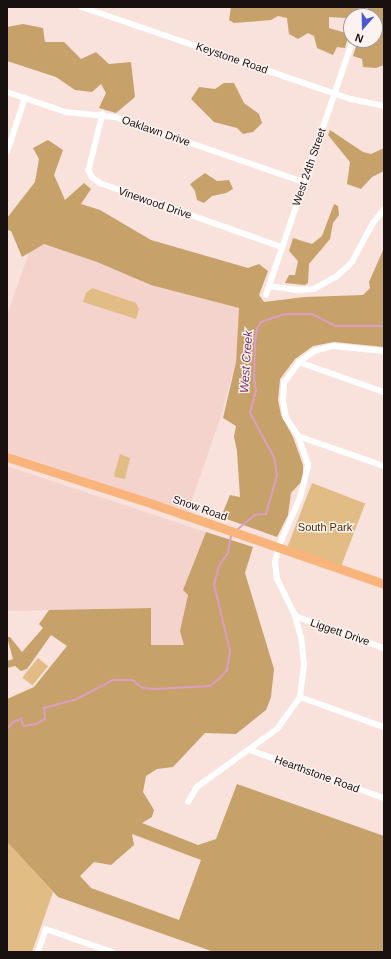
<!DOCTYPE html>
<style>
body{margin:0}
#map{position:relative;width:391px;height:959px;overflow:hidden;background:#f9e1dc;font-family:Arial,sans-serif}
div>[style]{position:absolute}
[style*='--x']{left:calc(var(--x)*1px);top:calc(var(--y)*1px);width:calc(var(--w)*1px);rotate:calc(var(--a)*1deg)}
.built>*{inset:0;background:#f4d3cd}
.green>*{inset:0;background:#e1bc84;transform-origin:0 0}
.forest>*{inset:0;background:#c7a16a}
.stream>*{height:1.5px;margin:-0.75px;padding:0 0.75px;transform-origin:0.75px;border-radius:0.75px;background:#db9ec2}
.minor>*{height:5.5px;margin:-2.75px;padding:0 2.75px;transform-origin:2.75px;border-radius:2.75px;background:#fff}
.primary>*{height:9px;margin:-4.5px;padding:0 4.5px;transform-origin:4.5px;border-radius:4.5px;background:#f8b47b}
span{translate:-50% -50%;white-space:nowrap;text-align:center;line-height:1.15;-webkit-text-stroke:3px #fcf2f0;paint-order:stroke}
.street-label{font-size:11px;color:#19110f}
.park-label{font-size:11px;color:#493000}
.water-label{font-size:12px;color:#742d5b;font-style:italic}
.frame{position:absolute;inset:0;border:8px solid #19110f;pointer-events:none}
.north{position:absolute;left:343px;top:8px;width:40px;height:40px;box-sizing:border-box;background:#fcf2f0;border:1px solid #a19896;border-radius:50%;rotate:200deg;font-size:11px;font-weight:700;line-height:16px;text-align:center;color:#19110f}
.north::after{content:'';display:block;margin:auto;width:14px;height:18px;background:#4b5acf;clip-path:polygon(50% 0,100% 100%,50% 72%,0 100%)}
</style>
<div id="map">
<div class="built">
<i style="clip-path:polygon(34px 239px,240px 307px,236px 361px,221px 416px,188px 511px,7px 452px,7px 315px)"></i>
<i style="clip-path:polygon(7px 466px,211px 534px,184px 645px,151px 645px,151px 608px,7px 611px)"></i>
</div>
<div class="green">
<i style="clip-path:polygon(92px 288px,136px 303px,139px 309px,136px 319px,83px 302px,86px 293px)"></i>
<i style="clip-path:polygon(120px 454px,130px 458px,125px 479px,115px 477px,114px 475px)"></i>
<i style="left:312px;top:483px;width:57px;height:68px;rotate:21deg"></i>
<i style="left:38px;top:658px;width:13px;height:25px;rotate:39deg"></i>
<i style="clip-path:polygon(7px 842px,53px 892px,32px 952px,7px 952px)"></i>
</div>
<div class="forest">
<i style="clip-path:polygon(231px 7px,359px 7px,356px 14px,345px 18px,329px 17px,329px 28px,349px 34px,345px 48px,337px 47px,333px 55px,317px 48px,314px 36px,308px 33px,298px 39px,289px 34px,287px 18px,278px 16px,271px 20px,234px 23px,229px 20px)"></i>
<i style="clip-path:polygon(368px 7px,384px 7px,384px 65px,376px 68px,363px 67px,362px 59px,353px 56px,358px 40px,375px 40px,375px 16px,366px 16px)"></i>
<i style="clip-path:polygon(23px 24px,43px 28px,45px 42px,64px 42px,81px 59px,96px 52px,109px 64px,131px 62px,135px 97px,116px 113px,99px 108px,106px 93px,101px 84px,92px 92px,75px 90px,56px 77px,7px 61px,7px 27px)"></i>
<i style="clip-path:polygon(224px 83px,234px 83px,244px 103px,259px 114px,262px 123px,253px 132px,243px 134px,237px 128px,214px 122px,191px 99px,199px 87px,215px 89px)"></i>
<i style="clip-path:polygon(330px 130px,363px 152px,371px 154px,384px 148px,384px 171px,372px 177px,361px 189px,347px 184px,350px 162px,328px 135px)"></i>
<i style="clip-path:polygon(48px 140px,63px 150px,54px 175px,65px 200px,84px 183px,91px 189px,81px 204px,100px 210px,151px 240px,248px 268px,259px 264px,268px 271px,259px 295px,264px 302px,304px 297px,363px 295px,370px 288px,369px 282px,384px 248px,384px 347px,334px 342px,313px 346px,295px 359px,280px 379px,278px 400px,281px 415px,293px 437px,303px 465px,303px 480px,291px 493px,288px 515px,277px 537px,221px 517px,230px 495px,240px 497px,237px 451px,234px 437px,236px 426px,223px 418px,236px 362px,239px 308px,151px 285px,97px 262px,44px 244px,22px 257px,11px 231px,7px 230px,7px 218px,35px 182px,39px 159px,33px 148px)"></i>
<i style="clip-path:polygon(205px 173px,217px 181px,229px 180px,233px 189px,226px 193px,212px 196px,204px 203px,197px 200px,195px 191px,190px 184px)"></i>
<i style="clip-path:polygon(334px 204px,338px 206px,339px 215px,333px 223px,330px 239px,309px 264px,308px 283px,305px 285px,285px 283px,289px 275px,295px 275px,298px 261px,289px 251px,293px 238px,312px 244px,322px 236px)"></i>
<i style="clip-path:polygon(evenodd,206px 532px,253px 547px,245px 573px,274px 669px,271px 697px,266px 710px,236px 734px,205px 733px,173px 767px,157px 769px,146px 776px,143px 792px,154px 810px,152px 817px,142px 823px,198px 845px,216px 839px,237px 784px,384px 836px,384px 952px,214px 952px,58px 897px,7px 842px,7px 699px,34px 687px,67px 646px,51px 635px,27px 669px,21px 671px,15px 666px,7px 668px,7px 661px,13px 659px,7px 637px,10px 637px,22px 652px,43px 628px,39px 624px,49px 610px,151px 608px,151px 645px,184px 645px,180px 631px,188px 595px,183px 590px,206px 532px,132px 834px,201px 860px,179px 920px,91px 888px,80px 876px,94px 862px,111px 865px,134px 845px,132px 834px)"></i>
</div>
<div class="stream">
<i style="--x:237;--y:530;--w:23;--a:-40"></i>
<i style="--x:255;--y:515;--w:11;--a:-5"></i>
<i style="--x:266;--y:514;--w:40;--a:-74"></i>
<i style="--x:277;--y:476;--w:18;--a:-99"></i>
<i style="--x:274;--y:458;--w:51;--a:-118.1"></i>
<i style="--x:250;--y:413;--w:23;--a:-75"></i>
<i style="--x:256;--y:391;--w:13;--a:-99"></i>
<i style="--x:254;--y:378;--w:35;--a:-88"></i>
<i style="--x:255;--y:343;--w:14;--a:-82"></i>
<i style="--x:257;--y:329;--w:8;--a:-60"></i>
<i style="--x:261;--y:322;--w:26;--a:-18"></i>
<i style="--x:286;--y:314;--w:26;--a:0"></i>
<i style="--x:312;--y:314;--w:27;--a:27"></i>
<i style="--x:336;--y:326;--w:48;--a:0"></i>
<i style="--x:7;--y:729;--w:9;--a:-49"></i>
<i style="--x:13;--y:722;--w:9;--a:-21"></i>
<i style="--x:21;--y:719;--w:8;--a:67"></i>
<i style="--x:24;--y:726;--w:12;--a:-9"></i>
<i style="--x:36;--y:724;--w:10;--a:-29"></i>
<i style="--x:45;--y:719;--w:11;--a:-95"></i>
<i style="--x:44;--y:708;--w:34;--a:-15"></i>
<i style="--x:77;--y:699;--w:41;--a:-27.8"></i>
<i style="--x:113;--y:680;--w:20;--a:0"></i>
<i style="--x:133;--y:680;--w:13;--a:39"></i>
<i style="--x:143;--y:688;--w:12;--a:5"></i>
<i style="--x:155;--y:689;--w:55;--a:-3.1"></i>
<i style="--x:210;--y:686;--w:11;--a:-38"></i>
<i style="--x:219;--y:679;--w:12;--a:-48"></i>
<i style="--x:227;--y:670;--w:19;--a:-81"></i>
<i style="--x:230;--y:651;--w:68;--a:-103.6"></i>
<i style="--x:214;--y:585;--w:20;--a:-75"></i>
<i style="--x:219;--y:566;--w:16;--a:-55"></i>
<i style="--x:228;--y:553;--w:17;--a:-80"></i>
</div>
<div class="minor">
<i style="--x:82;--y:7;--w:284;--a:18.9"></i>
<i style="--x:351;--y:99;--w:34;--a:12"></i>
<i style="--x:362;--y:16;--w:9;--a:-72"></i>
<i style="--x:7;--y:92;--w:62;--a:18.7"></i>
<i style="--x:66;--y:112;--w:49;--a:5.8"></i>
<i style="--x:115;--y:117;--w:200;--a:19"></i>
<i style="--x:103;--y:114;--w:58;--a:104"></i>
<i style="--x:89;--y:170;--w:8;--a:67"></i>
<i style="--x:92;--y:177;--w:10;--a:37"></i>
<i style="--x:100;--y:183;--w:193;--a:19.4"></i>
<i style="--x:7;--y:152;--w:57;--a:-71.6"></i>
<i style="--x:269;--y:286;--w:27;--a:8"></i>
<i style="--x:296;--y:290;--w:18;--a:-3"></i>
<i style="--x:314;--y:289;--w:25;--a:-29"></i>
<i style="--x:336;--y:277;--w:22;--a:-43"></i>
<i style="--x:352;--y:262;--w:44;--a:-61.7"></i>
<i style="--x:373;--y:223;--w:17;--a:-50"></i>
<i style="--x:266;--y:295;--w:269;--a:-71.2"></i>
<i style="--x:299;--y:362;--w:90;--a:19.4"></i>
<i style="--x:298;--y:436;--w:91;--a:19.2"></i>
<i style="--x:295;--y:616;--w:95;--a:19.8"></i>
<i style="--x:300;--y:697;--w:89;--a:19.7"></i>
<i style="--x:250;--y:750;--w:142;--a:19.7"></i>
<i style="--x:188;--y:802;--w:17;--a:-59"></i>
<i style="--x:197;--y:787;--w:99;--a:-35.9"></i>
<i style="--x:277;--y:729;--w:39;--a:-54"></i>
<i style="--x:300;--y:697;--w:32;--a:-83"></i>
<i style="--x:304;--y:665;--w:27;--a:-96"></i>
<i style="--x:301;--y:638;--w:23;--a:-105"></i>
<i style="--x:295;--y:616;--w:41;--a:-115.9"></i>
<i style="--x:277;--y:579;--w:16;--a:-97"></i>
<i style="--x:275;--y:563;--w:15;--a:-79"></i>
<i style="--x:278;--y:548;--w:55;--a:-66.3"></i>
<i style="--x:300;--y:498;--w:34;--a:-76"></i>
<i style="--x:308;--y:465;--w:31;--a:-109"></i>
<i style="--x:298;--y:436;--w:22;--a:-124"></i>
<i style="--x:286;--y:418;--w:17;--a:-100"></i>
<i style="--x:283;--y:401;--w:18;--a:-87"></i>
<i style="--x:284;--y:383;--w:26;--a:-54"></i>
<i style="--x:299;--y:362;--w:19;--a:-35"></i>
<i style="--x:315;--y:351;--w:19;--a:-16"></i>
<i style="--x:333;--y:346;--w:51;--a:5.6"></i>
<i style="--x:38;--y:952;--w:24;--a:-71"></i>
<i style="--x:46;--y:929;--w:70;--a:19.2"></i>
</div>
<div class="primary">
<i style="--x:7;--y:457;--w:153;--a:17.8"></i>
<i style="--x:153;--y:504;--w:244;--a:19.1"></i>
</div>
<div class="street-label">
<span style="left:232px;top:58px;rotate:19deg">Keystone Road</span>
<span style="left:156px;top:131px;rotate:19deg">Oaklawn Drive</span>
<span style="left:309px;top:167px;rotate:-71deg">West 24th Street</span>
<span style="left:155px;top:203px;rotate:19deg">Vinewood Drive</span>
<span style="left:200px;top:508px;rotate:19deg">Snow Road</span>
<span style="left:340px;top:632px;rotate:19deg">Liggett Drive</span>
<span style="left:317px;top:774px;rotate:20deg">Hearthstone Road</span>
</div>
<div class="park-label">
<span style="left:325px;top:527px">South Park</span>
</div>
<div class="water-label">
<span style="left:247px;top:362px;rotate:-86deg">West Creek</span>
</div>
<div class="frame"></div>
<div class="north">N</div>
</div>
